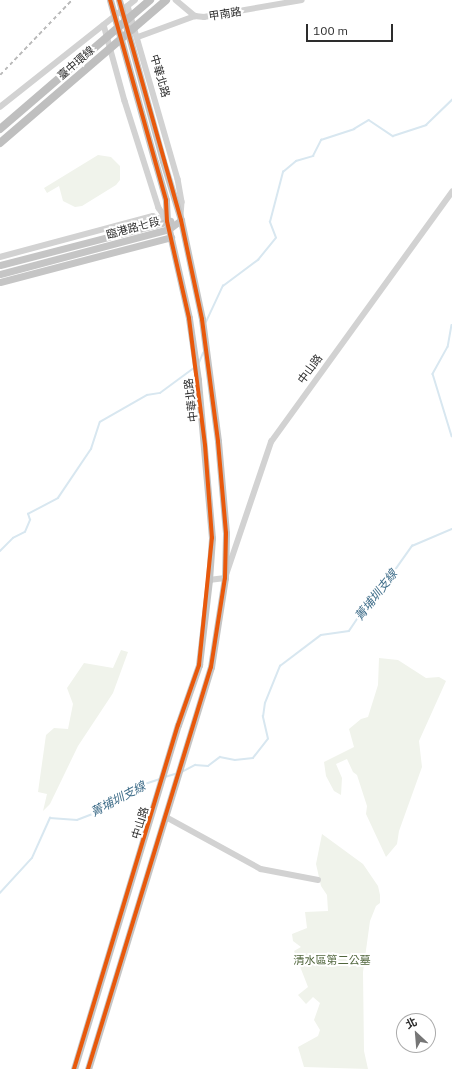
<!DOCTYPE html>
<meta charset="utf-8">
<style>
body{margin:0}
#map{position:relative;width:452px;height:1069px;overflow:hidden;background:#fff;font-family:"IBM Plex Sans","Noto Sans TC",sans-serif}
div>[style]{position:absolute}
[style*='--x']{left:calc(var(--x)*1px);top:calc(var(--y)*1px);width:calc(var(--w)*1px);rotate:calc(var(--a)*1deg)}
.green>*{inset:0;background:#f0f3eb}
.stream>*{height:1.5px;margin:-0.75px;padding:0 0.75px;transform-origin:0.75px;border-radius:0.75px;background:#d8e7f0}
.minor>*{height:5.5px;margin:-2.75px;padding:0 2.75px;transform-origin:2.75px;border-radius:2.75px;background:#d2d2d2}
.major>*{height:7px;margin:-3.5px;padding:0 3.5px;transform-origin:3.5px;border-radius:3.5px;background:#c5c5c5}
.rail>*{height:1.5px;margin-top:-0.75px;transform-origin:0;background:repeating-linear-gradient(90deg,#b9b9b9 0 4px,transparent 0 7px)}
.major-bridge>*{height:7px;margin:-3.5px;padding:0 3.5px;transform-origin:3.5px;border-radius:3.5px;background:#c5c5c5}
.highway-bridge>*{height:8px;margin:-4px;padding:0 4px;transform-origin:4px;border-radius:4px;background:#bfbfbf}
.cycleway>*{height:4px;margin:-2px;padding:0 2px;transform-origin:2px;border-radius:2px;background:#e8590c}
span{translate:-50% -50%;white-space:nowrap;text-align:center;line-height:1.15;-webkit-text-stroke:4px #fff;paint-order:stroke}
.street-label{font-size:11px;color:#2d2d2d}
.park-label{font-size:11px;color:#51663d}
.water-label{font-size:12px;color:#406e8a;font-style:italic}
.north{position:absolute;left:396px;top:1013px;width:40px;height:40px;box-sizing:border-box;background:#fff;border:1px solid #ababab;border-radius:50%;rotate:334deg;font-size:11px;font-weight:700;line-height:16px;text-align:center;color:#2d2d2d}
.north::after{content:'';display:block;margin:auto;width:14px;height:18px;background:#767676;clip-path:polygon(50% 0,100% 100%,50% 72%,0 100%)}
.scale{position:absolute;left:306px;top:24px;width:87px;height:18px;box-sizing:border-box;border:2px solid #2d2d2d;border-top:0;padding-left:5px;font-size:12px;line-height:14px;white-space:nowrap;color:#2d2d2d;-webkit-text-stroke:3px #fff;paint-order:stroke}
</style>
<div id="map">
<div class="green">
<i style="clip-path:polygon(98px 155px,111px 157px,120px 166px,120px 180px,116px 185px,82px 206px,75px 207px,63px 201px,59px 186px,47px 193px,44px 188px)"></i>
<i style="clip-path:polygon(121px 650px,128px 652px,113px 693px,78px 746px,50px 804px,43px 811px,47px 794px,38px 792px,46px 735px,54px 728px,68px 729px,73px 704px,67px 688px,84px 663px,113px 668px)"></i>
<i style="clip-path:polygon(379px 658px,398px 660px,426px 678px,439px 677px,446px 681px,419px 741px,422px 767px,399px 831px,397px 844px,386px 857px,366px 814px,367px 806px,357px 775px,353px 772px,347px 759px,336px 764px,342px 778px,341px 795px,334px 791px,326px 776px,324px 762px,354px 747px,349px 729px,361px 719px,368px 717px,378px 685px)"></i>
<i style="clip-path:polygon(322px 834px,363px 864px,378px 886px,380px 895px,380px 903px,376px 906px,370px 921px,363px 972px,364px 1051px,368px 1069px,304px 1067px,298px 1047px,318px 1036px,320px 1030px,314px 1020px,320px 1003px,313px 997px,306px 1004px,298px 995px,308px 987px,294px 951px,301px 947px,293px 941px,292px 934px,307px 928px,305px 912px,328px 911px,327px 895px,321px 886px,316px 864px)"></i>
</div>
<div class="stream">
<i style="--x:206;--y:322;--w:40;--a:-65"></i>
<i style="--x:223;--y:286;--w:44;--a:-36.6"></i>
<i style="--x:258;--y:260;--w:28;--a:-51"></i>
<i style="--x:276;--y:238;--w:17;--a:-111"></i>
<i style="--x:270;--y:222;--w:52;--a:-75.4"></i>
<i style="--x:283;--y:172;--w:17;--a:-40"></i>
<i style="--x:296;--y:161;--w:18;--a:-16"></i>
<i style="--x:313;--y:156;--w:18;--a:-63"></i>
<i style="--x:321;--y:140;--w:35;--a:-18"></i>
<i style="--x:354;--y:129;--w:17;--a:-31"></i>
<i style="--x:369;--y:120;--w:29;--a:34"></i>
<i style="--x:393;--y:136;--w:35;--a:-18"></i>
<i style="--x:426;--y:125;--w:36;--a:-44"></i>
<i style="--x:452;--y:325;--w:22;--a:100"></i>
<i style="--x:448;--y:347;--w:31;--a:119"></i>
<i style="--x:433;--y:374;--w:65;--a:73"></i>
<i style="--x:198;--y:365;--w:13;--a:-67"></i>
<i style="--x:0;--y:551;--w:18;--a:-45"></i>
<i style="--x:13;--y:538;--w:13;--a:-27"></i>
<i style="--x:25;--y:532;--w:13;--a:-67"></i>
<i style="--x:30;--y:520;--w:6;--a:-108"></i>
<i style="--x:28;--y:514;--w:34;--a:-28"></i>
<i style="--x:58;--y:498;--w:59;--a:-56"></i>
<i style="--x:91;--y:449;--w:28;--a:-72"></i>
<i style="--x:100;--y:422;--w:54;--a:-29.9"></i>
<i style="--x:147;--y:395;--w:13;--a:-9"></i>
<i style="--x:160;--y:393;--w:42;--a:-36.3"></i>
<i style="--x:182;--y:772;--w:15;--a:-28"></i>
<i style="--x:195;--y:765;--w:13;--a:4"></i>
<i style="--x:208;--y:766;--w:15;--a:-37"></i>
<i style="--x:220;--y:757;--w:15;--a:11"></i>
<i style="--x:235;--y:760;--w:18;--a:-6"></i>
<i style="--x:253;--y:758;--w:24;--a:-52"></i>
<i style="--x:268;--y:739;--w:23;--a:-103"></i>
<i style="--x:263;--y:717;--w:14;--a:-82"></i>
<i style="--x:265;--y:703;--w:40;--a:-68"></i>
<i style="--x:280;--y:666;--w:51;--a:-37.1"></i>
<i style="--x:321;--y:635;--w:28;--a:-8"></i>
<i style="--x:349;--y:631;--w:18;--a:-56"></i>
<i style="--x:359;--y:616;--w:9;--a:-36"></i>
<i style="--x:366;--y:611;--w:80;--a:-54.7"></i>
<i style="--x:412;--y:546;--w:43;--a:-23"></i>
<i style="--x:165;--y:777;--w:10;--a:-17"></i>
<i style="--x:0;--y:893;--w:47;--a:-47.6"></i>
<i style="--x:32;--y:858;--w:44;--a:-65.8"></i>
<i style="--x:50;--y:818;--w:27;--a:4"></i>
<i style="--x:77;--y:820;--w:28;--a:-21"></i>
<i style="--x:103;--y:810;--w:52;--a:-31"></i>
<i style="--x:148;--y:783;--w:13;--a:-18"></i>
</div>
<div class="minor">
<i style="--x:176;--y:0;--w:25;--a:40"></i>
<i style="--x:195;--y:16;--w:9;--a:6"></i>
<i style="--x:204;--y:17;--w:99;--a:-9.8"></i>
<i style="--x:128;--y:6;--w:180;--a:73.9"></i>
<i style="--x:178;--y:179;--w:23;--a:80"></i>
<i style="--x:182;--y:202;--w:14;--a:94"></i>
<i style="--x:104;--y:25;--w:79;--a:74.6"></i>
<i style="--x:125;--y:101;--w:112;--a:72.4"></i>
<i style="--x:159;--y:208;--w:14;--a:56"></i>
<i style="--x:138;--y:37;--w:61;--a:-20.2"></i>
<i style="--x:0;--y:107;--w:172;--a:-38.4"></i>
<i style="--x:0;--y:257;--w:158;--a:-15"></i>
<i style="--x:153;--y:216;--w:15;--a:20"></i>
<i style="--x:209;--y:580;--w:16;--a:-7"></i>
<i style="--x:225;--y:578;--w:144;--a:-71.3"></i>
<i style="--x:271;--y:442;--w:309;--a:-54.1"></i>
<i style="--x:166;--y:817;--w:108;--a:28.7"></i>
<i style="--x:261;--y:869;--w:58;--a:10.9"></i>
</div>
<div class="major">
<i style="--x:0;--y:265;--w:176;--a:-14.5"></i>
<i style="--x:0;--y:274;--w:175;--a:-14.9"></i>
<i style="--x:169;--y:229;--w:15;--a:-37"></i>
<i style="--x:0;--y:282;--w:177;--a:-14.7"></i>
<i style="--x:74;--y:1069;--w:359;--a:-73.2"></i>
<i style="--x:178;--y:725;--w:64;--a:-70.7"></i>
<i style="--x:199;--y:665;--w:86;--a:-83.3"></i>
<i style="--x:209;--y:580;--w:42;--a:-85.9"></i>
<i style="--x:212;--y:538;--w:159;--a:-95.1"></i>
<i style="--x:198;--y:380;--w:63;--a:-98.3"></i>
<i style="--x:189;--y:318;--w:99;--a:-102.8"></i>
<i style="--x:167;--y:221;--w:21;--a:-93"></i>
<i style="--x:166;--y:200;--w:40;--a:-106"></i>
<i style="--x:88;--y:1069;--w:420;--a:-73"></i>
<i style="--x:211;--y:667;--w:90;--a:-81.1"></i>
<i style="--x:225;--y:578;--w:45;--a:-88.7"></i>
<i style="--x:226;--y:533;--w:92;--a:-95"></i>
<i style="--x:218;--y:441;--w:123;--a:-97.5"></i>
<i style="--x:202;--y:319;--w:101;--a:-102"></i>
<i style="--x:181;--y:220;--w:62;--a:-107"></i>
</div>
<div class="rail">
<i style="--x:0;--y:75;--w:104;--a:-46.2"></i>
</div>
<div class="major-bridge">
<i style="--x:110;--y:0;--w:168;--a:74.5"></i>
<i style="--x:119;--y:0;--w:167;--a:74.7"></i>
</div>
<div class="highway-bridge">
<i style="--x:0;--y:129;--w:198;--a:-40.7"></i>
<i style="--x:0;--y:143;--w:219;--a:-40.7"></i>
</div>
<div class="cycleway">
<i style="--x:74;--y:1069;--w:359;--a:-73.2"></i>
<i style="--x:178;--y:725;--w:64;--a:-70.7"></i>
<i style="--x:199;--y:665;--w:128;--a:-84.2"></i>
<i style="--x:212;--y:538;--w:93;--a:-94.3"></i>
<i style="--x:205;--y:445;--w:128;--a:-97.2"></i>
<i style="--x:189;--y:318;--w:99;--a:-102.8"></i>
<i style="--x:167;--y:221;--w:21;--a:-93"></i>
<i style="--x:166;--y:200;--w:208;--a:-105.6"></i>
<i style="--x:88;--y:1069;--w:420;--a:-73"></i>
<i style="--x:211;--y:667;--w:90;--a:-81.1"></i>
<i style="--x:225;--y:578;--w:45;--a:-88.7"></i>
<i style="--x:226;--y:533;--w:92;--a:-95"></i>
<i style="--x:218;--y:441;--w:123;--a:-97.5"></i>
<i style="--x:202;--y:319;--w:101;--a:-102"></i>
<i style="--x:181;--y:220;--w:229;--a:-105.7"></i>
</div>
<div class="street-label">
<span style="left:225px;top:14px;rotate:-9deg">甲南路</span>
<span style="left:76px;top:63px;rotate:-41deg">臺中環線</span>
<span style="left:160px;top:76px;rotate:74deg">中華北路</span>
<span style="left:133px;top:228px;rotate:-15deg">臨港路七段</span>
<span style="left:310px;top:369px;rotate:-54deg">中山路</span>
<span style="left:191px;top:400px;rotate:-97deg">中華北路</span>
<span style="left:140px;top:823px;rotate:-73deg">中山路</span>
</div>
<div class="park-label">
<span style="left:332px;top:960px">清水區第二公墓</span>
</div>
<div class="water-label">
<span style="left:376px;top:595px;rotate:-52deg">菁埔圳支線</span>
<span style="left:118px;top:799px;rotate:-28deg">菁埔圳支線</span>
</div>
<div class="north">北</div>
<div class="scale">100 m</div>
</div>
